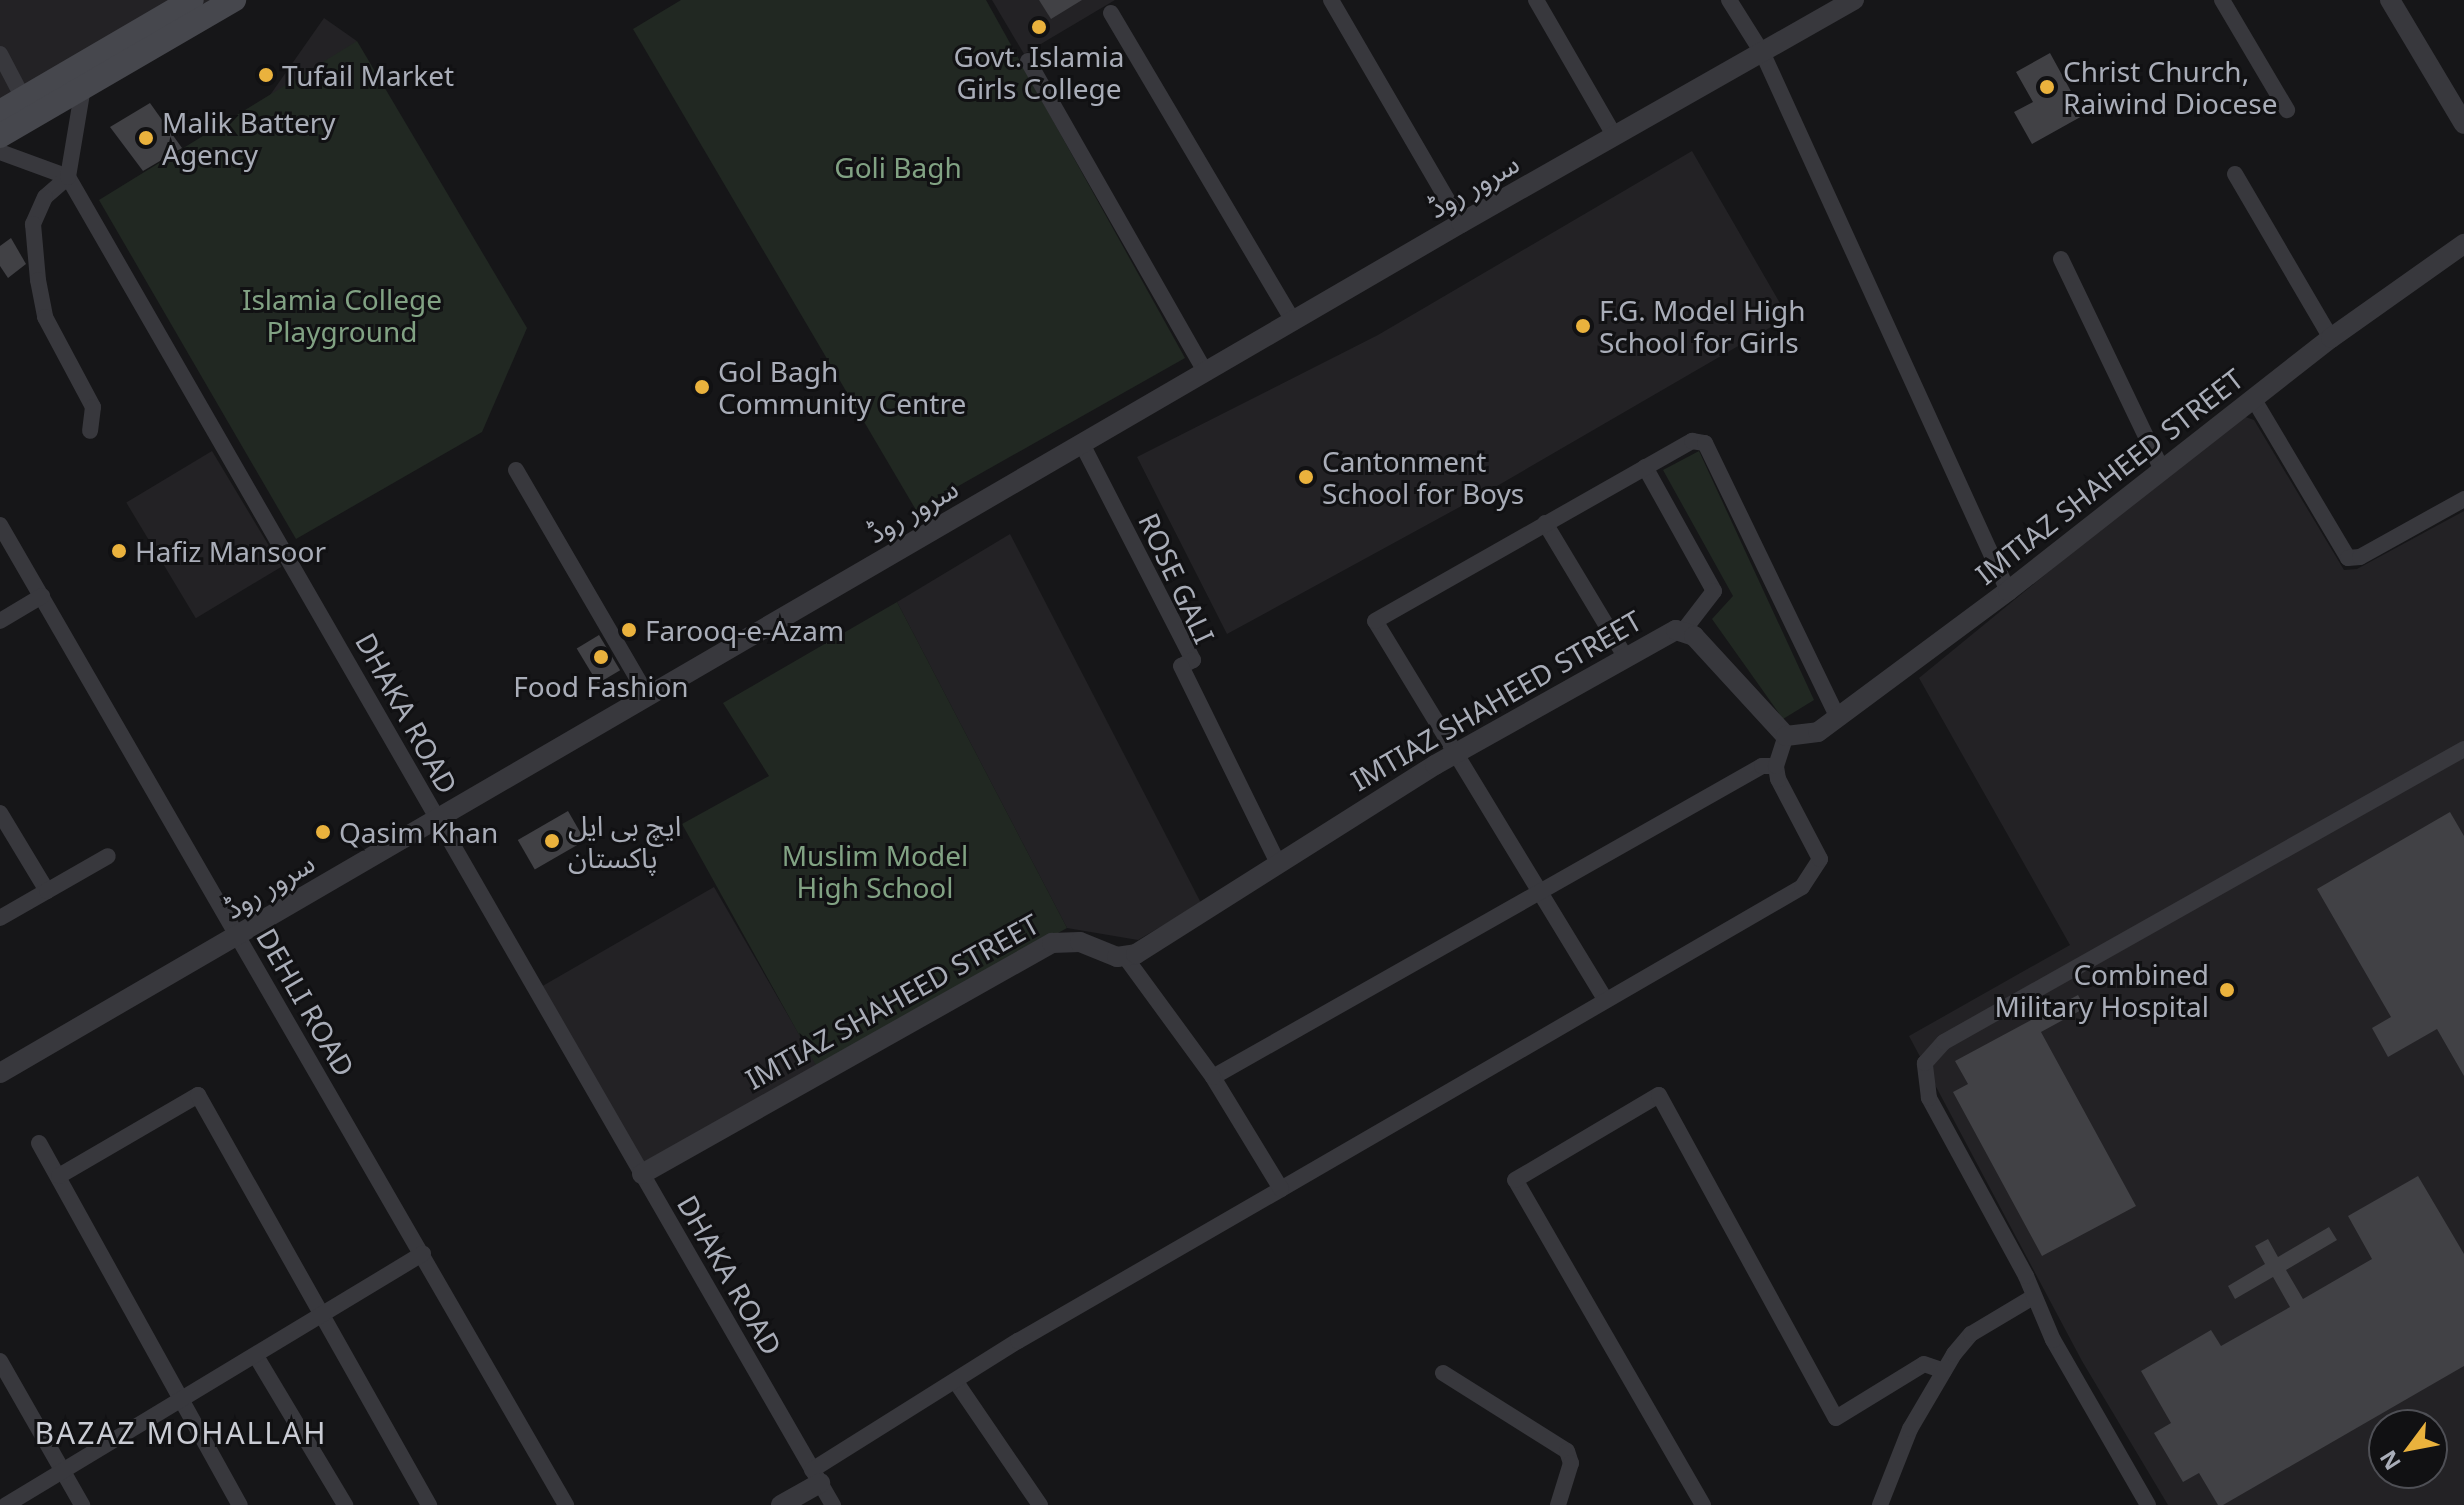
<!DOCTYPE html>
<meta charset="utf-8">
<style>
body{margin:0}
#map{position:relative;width:2464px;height:1505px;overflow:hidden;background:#161618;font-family:"Noto Sans","Noto Sans Arabic",sans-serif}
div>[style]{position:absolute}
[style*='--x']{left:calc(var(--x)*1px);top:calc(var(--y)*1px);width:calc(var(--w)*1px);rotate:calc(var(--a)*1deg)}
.built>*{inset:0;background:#232225;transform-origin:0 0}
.green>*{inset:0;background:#212822}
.building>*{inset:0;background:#414145;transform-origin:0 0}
.minor>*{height:16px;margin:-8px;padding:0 8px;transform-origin:8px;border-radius:8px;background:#38383d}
.tertiary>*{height:20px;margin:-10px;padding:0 10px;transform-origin:10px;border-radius:10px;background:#38383d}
.secondary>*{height:24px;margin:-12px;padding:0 12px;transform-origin:12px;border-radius:12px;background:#46474d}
.dots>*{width:22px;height:22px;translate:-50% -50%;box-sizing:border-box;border:4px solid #111113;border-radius:50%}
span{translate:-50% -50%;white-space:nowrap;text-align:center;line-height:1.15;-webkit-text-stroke:6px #111113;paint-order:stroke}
.poi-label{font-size:28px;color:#a9adb8}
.left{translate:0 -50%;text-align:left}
.right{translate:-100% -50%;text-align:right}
.park-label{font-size:28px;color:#81a283}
.street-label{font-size:28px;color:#a9adb8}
.neighbourhood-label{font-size:30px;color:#caccd4;letter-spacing:2px}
.north{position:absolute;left:2368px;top:1409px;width:80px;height:80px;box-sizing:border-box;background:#111113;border:2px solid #4e4f55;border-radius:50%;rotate:238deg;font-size:22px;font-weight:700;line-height:32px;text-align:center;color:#a9adb8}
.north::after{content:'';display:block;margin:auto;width:28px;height:36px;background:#eab23d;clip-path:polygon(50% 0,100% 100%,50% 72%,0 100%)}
</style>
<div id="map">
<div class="built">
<i style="clip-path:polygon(0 0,228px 0,0 137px)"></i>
<i style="clip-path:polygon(992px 0,1115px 0,1024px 54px)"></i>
<i style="left:324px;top:18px;width:40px;height:175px;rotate:35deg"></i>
<i style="clip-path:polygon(1692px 151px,1788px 317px,1478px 497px,1227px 634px,1137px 457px,1378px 335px)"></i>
<i style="clip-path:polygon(evenodd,2240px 415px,2254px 420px,2344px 570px,2357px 569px,2464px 511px,2464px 1505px,2168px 1505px,2082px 1361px,1909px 1036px,2070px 945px,1919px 678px,2240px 415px,2384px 1425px,2432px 1425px,2432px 1473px,2384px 1473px,2384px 1425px)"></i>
<i style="left:212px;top:451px;width:135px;height:100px;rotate:59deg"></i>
<i style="clip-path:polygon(1010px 534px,1201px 903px,1138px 940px,1067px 928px,897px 602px)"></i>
<i style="left:714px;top:887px;width:207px;height:202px;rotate:60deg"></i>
</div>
<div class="green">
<i style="clip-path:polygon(681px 0,986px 0,1185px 358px,916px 510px,633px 29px)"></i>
<i style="clip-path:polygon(357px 41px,527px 328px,482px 432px,296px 539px,99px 200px)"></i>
<i style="clip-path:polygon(1699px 451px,1814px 700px,1783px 719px,1712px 619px,1733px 596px,1663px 470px)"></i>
<i style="clip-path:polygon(897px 602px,1067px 928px,817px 1067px,682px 824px,769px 776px,723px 703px)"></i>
</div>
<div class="building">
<i style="clip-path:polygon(1039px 0,1082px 0,1051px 19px)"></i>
<i style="clip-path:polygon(2050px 53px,2084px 115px,2032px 144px,2014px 112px,2033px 102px,2016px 72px)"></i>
<i style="clip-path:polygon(150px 103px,182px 148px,143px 171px,110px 127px)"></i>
<i style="clip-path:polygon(11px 238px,26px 264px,8px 278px,0 266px,0 246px)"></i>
<i style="left:599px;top:635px;width:41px;height:26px;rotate:59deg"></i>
<i style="left:568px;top:811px;width:34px;height:58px;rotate:60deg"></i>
<i style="clip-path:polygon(2450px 812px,2464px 836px,2464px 1076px,2437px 1029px,2388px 1057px,2372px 1028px,2391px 1017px,2317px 889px)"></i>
<i style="clip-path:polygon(2078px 995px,2085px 1008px,2041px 1032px,2136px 1206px,2042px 1256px,1953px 1092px,1968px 1084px,1955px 1061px)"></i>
<i style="clip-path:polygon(2418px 1176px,2464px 1254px,2464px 1366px,2223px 1505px,2218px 1505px,2199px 1473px,2183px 1482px,2154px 1433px,2171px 1423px,2141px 1371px,2211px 1330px,2221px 1346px,2290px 1307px,2273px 1277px,2235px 1299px,2228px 1286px,2265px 1264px,2255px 1246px,2268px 1239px,2278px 1257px,2329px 1227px,2337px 1240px,2286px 1270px,2303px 1299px,2372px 1259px,2348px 1216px)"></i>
</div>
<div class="minor">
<i style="--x:1331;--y:0;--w:258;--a:59.8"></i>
<i style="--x:1536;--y:0;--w:158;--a:60"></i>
<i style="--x:1729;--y:0;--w:64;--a:57.8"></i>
<i style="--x:1763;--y:54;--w:590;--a:65.48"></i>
<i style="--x:2222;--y:0;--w:128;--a:59.4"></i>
<i style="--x:1111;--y:13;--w:359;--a:59.4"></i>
<i style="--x:0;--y:54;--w:50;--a:62.4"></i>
<i style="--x:1028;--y:61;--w:359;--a:60.3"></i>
<i style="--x:0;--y:152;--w:72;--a:20.2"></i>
<i style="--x:68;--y:177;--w:1533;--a:60.06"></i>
<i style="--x:2235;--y:174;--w:190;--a:59.7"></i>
<i style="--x:68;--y:177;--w:30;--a:139"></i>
<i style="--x:45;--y:197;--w:30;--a:114"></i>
<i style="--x:33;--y:224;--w:56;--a:84.9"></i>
<i style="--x:38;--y:280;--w:38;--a:79"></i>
<i style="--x:45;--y:317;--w:102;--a:61.9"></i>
<i style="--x:93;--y:407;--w:24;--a:97"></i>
<i style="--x:68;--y:177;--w:91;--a:-80.5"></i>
<i style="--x:2061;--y:259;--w:232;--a:64.4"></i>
<i style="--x:2253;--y:398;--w:186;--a:59.3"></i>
<i style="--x:2348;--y:558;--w:12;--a:-5"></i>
<i style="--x:2360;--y:557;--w:119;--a:-29.1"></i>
<i style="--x:1082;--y:444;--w:243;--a:62.8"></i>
<i style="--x:1193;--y:660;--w:13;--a:153"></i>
<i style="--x:1181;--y:666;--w:217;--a:63.8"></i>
<i style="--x:1645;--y:467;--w:142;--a:60.9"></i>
<i style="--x:1714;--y:591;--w:49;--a:127.6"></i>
<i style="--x:516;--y:470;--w:260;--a:59.8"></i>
<i style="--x:1545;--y:523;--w:157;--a:59"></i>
<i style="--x:0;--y:525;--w:1132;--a:59.99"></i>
<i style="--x:0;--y:621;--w:49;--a:-30.8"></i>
<i style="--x:0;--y:813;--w:91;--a:58.9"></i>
<i style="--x:47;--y:891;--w:54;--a:150.1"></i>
<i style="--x:47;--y:891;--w:70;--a:-29.8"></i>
<i style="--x:1605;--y:999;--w:442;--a:-121.3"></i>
<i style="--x:1375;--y:621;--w:365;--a:-29.6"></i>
<i style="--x:1692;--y:441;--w:13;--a:9"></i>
<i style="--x:1705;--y:443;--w:305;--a:64.2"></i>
<i style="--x:1213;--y:1077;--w:631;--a:-29.53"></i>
<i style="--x:1762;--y:766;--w:14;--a:0"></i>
<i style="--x:39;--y:1143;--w:414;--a:61"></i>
<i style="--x:59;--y:1176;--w:161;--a:-30.2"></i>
<i style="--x:198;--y:1095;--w:471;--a:60.6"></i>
<i style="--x:1281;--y:1189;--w:602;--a:-30.1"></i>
<i style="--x:1802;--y:887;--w:33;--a:-57"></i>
<i style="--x:1820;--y:859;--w:90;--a:-117.7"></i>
<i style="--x:1778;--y:779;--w:13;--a:-99"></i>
<i style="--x:1776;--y:766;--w:32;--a:-72"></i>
<i style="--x:256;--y:1356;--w:174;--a:59.1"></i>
<i style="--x:0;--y:1361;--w:166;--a:60.3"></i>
<i style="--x:1443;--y:1373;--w:146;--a:32.2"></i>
<i style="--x:1567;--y:1451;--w:13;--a:72"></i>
<i style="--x:1571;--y:1463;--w:44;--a:107.2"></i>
<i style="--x:956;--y:1382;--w:149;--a:55.7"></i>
<i style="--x:812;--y:1470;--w:243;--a:-32.1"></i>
<i style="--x:1018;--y:1341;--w:304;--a:-30"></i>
<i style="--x:1281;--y:1189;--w:131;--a:-121.3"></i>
<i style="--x:1213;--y:1077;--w:147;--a:-126.2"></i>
<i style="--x:6;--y:1505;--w:487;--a:-31.1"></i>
<i style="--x:1703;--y:1505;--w:375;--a:-120"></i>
<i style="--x:1515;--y:1180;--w:167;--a:-30.6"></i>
<i style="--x:1659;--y:1095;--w:368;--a:61.3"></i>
<i style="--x:1836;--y:1418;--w:103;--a:-31.5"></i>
<i style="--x:1924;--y:1364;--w:21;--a:19"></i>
<i style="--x:1880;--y:1505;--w:82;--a:-68.5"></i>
<i style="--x:1910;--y:1429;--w:87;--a:-59.6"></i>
<i style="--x:1954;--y:1354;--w:26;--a:-50"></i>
<i style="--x:1971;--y:1334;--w:72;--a:-30.8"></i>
<i style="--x:2148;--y:1505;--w:190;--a:-119.9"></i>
<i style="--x:2053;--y:1340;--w:69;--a:-112.9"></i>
<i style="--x:2026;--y:1276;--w:203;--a:-118.6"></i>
<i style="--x:1929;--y:1098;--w:35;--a:-97"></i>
<i style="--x:1925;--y:1063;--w:28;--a:-48"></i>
<i style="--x:1944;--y:1042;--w:597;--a:-29.4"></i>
</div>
<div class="tertiary">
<i style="--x:2390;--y:0;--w:144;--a:59.2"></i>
<i style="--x:0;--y:1073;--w:1690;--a:-30.19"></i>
<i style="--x:1461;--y:223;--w:452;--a:-29.6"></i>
<i style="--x:642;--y:1174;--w:471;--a:-29.4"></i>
<i style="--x:1052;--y:943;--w:28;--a:-2"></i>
<i style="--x:1080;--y:942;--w:40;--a:22"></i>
<i style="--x:1117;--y:957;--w:19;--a:-9"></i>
<i style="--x:1136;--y:954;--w:354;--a:-32.3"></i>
<i style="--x:1435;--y:765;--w:276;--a:-29.3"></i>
<i style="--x:1676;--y:630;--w:19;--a:18"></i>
<i style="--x:1694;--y:636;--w:136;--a:47.4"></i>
<i style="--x:1786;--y:736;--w:32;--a:-7"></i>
<i style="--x:1818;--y:732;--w:237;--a:-36.6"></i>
<i style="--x:2008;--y:591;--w:410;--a:-38.1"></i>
<i style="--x:2331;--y:338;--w:163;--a:-35.3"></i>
<i style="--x:781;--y:1505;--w:45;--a:-29.4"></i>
</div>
<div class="secondary">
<i style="--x:0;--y:112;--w:222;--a:-30.3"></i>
<i style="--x:0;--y:136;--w:271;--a:-30.2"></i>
</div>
<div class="dots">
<i style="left:1039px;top:27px;background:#eab23d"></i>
<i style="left:266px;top:75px;background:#eab23d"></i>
<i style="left:2047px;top:87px;background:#eab23d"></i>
<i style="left:146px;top:138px;background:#eab23d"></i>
<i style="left:1583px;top:326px;background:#eab23d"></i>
<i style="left:702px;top:387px;background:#eab23d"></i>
<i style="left:1306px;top:477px;background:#eab23d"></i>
<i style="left:119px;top:551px;background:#eab23d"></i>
<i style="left:629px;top:630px;background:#eab23d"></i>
<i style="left:601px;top:657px;background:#eab23d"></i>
<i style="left:323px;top:832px;background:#eab23d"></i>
<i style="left:552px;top:841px;background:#eab23d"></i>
<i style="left:2227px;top:990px;background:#eab23d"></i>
</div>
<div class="poi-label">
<span style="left:1039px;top:72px">Govt. Islamia<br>Girls College</span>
<span class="left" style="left:2063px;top:87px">Christ Church,<br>Raiwind Diocese</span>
<span class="left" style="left:282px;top:75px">Tufail Market</span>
<span class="left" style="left:162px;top:138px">Malik Battery<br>Agency</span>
<span class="left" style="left:1599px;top:326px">F.G. Model High<br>School for Girls</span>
<span class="left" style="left:718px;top:387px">Gol Bagh<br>Community Centre</span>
<span class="left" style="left:1322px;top:477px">Cantonment<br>School for Boys</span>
<span class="left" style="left:135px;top:551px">Hafiz Mansoor</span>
<span class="left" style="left:645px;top:630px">Farooq-e-Azam</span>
<span style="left:601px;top:686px">Food Fashion</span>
<span class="left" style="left:568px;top:841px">ایچ بی ایل<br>پاکستان</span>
<span class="left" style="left:339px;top:832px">Qasim Khan</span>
<span class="right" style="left:2209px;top:990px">Combined<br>Military Hospital</span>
</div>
<div class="park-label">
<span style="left:898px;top:167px">Goli Bagh</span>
<span style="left:342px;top:315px">Islamia College<br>Playground</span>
<span style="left:875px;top:871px">Muslim Model<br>High School</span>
</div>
<div class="street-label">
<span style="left:1473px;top:185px;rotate:-30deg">سرور روڈ</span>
<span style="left:2109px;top:476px;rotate:-38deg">IMTIAZ SHAHEED STREET</span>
<span style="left:912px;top:510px;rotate:-30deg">سرور روڈ</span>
<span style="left:1177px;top:578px;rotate:65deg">ROSE GALI</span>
<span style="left:1496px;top:700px;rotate:-30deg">IMTIAZ SHAHEED STREET</span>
<span style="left:407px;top:713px;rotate:61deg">DHAKA ROAD</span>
<span style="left:269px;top:885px;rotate:-31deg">سرور روڈ</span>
<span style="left:892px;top:1001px;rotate:-29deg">IMTIAZ SHAHEED STREET</span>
<span style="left:306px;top:1002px;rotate:60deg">DEHLI ROAD</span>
<span style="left:730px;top:1275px;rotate:60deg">DHAKA ROAD</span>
</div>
<div class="neighbourhood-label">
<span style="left:181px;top:1433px">BAZAZ MOHALLAH</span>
</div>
<div class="north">N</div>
</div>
